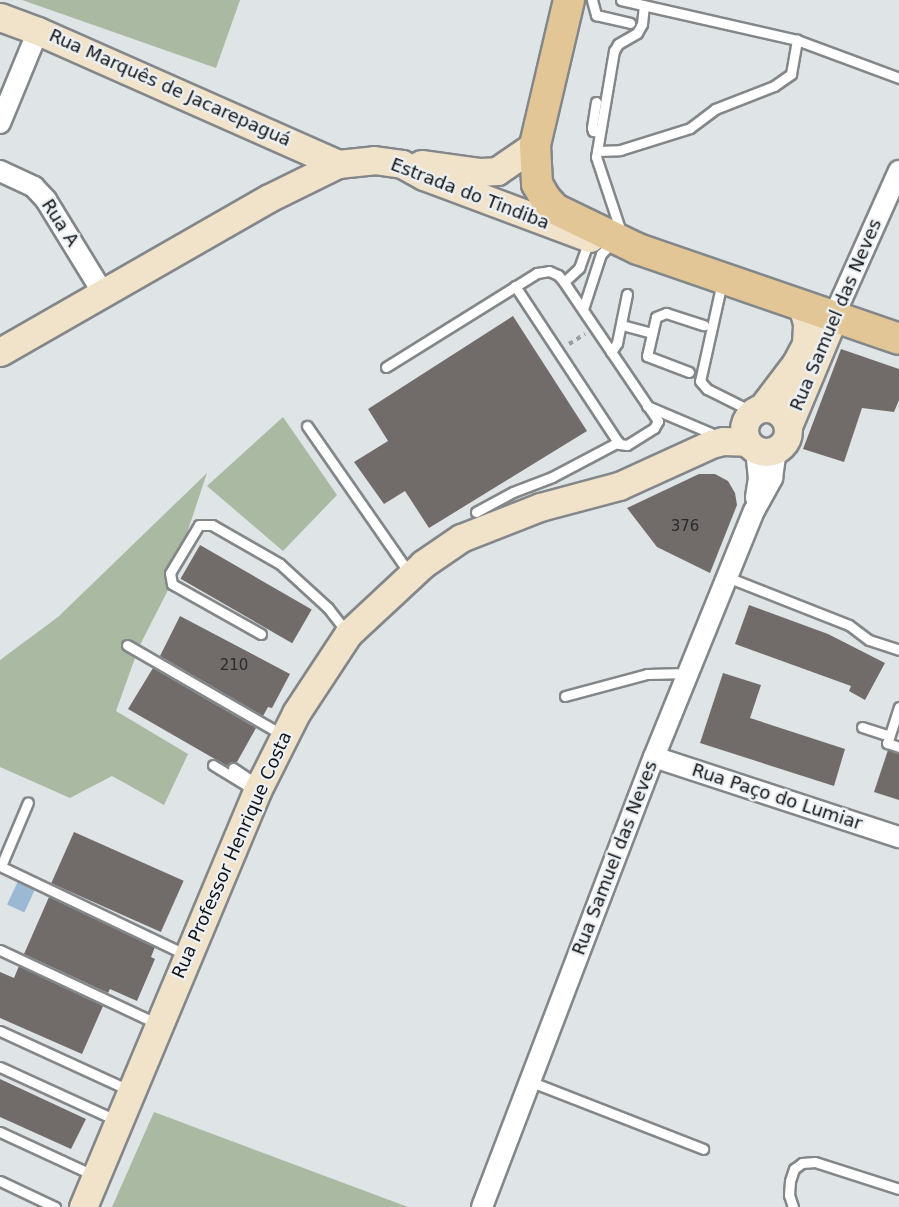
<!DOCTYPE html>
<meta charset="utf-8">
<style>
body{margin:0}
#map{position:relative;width:899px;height:1207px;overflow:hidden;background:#dfe4e7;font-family:"DejaVu Sans",sans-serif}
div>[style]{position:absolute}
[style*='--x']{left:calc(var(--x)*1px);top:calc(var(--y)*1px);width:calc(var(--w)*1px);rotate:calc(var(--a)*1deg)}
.green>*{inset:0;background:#aab9a2}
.water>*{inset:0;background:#9bb9d4;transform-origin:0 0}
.building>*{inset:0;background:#716c6a;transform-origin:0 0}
.path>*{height:4px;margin-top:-2px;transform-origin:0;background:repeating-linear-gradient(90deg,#989c9e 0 4.5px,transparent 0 9px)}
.roads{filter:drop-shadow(2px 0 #83878a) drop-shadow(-2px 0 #83878a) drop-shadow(0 2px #83878a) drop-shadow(0 -2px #83878a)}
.lane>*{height:9px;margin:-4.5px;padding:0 4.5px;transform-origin:4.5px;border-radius:4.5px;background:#fff}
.street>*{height:20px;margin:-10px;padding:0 10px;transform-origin:10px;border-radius:10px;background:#fff}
.secondary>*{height:27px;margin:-13.5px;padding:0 13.5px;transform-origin:13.5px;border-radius:13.5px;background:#f1e2ca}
.secondary>.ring{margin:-13.5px;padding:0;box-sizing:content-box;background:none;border:27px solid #f1e2ca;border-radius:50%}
.primary>*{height:30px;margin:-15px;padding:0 15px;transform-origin:15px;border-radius:15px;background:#e3c696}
span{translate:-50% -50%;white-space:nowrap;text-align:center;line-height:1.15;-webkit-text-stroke:4.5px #ecf1f5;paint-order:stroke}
.number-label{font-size:15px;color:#2a2a2a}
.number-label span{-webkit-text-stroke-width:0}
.street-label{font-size:18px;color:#131415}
</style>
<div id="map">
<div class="green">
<i style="clip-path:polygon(22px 0,240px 0,216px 68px)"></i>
<i style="clip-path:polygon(283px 417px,337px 495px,283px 551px,207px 486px)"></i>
<i style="clip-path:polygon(207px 473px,168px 590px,139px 647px,116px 711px,188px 754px,164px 805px,112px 776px,70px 798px,0 767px,0 660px,58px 617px)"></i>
<i style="clip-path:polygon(154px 1112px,408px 1207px,112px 1207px)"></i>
</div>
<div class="water">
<i style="left:18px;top:881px;width:19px;height:26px;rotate:25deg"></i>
</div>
<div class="building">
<i style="clip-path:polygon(513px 316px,587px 431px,429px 528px,405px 491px,384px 504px,354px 462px,388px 441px,368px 409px)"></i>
<i style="clip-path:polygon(841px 349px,899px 369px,899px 400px,894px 412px,862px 408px,844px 462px,803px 449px)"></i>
<i style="clip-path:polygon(699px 474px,715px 474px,728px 481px,735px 493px,737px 505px,710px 573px,657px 547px,627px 508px)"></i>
<i style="left:200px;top:545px;width:129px;height:39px;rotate:30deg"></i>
<i style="clip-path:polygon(749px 605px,828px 634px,885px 663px,865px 700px,849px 691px,851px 686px,735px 644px)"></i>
<i style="clip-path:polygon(180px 616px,290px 674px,272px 708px,268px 707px,263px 716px,160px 656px)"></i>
<i style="clip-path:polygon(153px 668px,256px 728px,237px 762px,231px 762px,227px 766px,128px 709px)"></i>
<i style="clip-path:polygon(723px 673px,761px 685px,750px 718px,845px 749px,834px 786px,700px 743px)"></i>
<i style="clip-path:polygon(888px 750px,899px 754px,899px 800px,874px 792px)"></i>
<i style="left:74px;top:832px;width:120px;height:56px;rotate:24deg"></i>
<i style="clip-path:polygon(49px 897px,155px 947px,151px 957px,155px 959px,137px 1001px,110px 989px,108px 993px,24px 954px)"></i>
<i style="clip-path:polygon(19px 966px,103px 1006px,82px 1054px,0 1018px,0 972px,14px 978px)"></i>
<i style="clip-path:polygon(0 1079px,86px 1119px,71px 1149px,0 1117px)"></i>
</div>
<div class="path">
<i style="--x:569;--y:344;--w:19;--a:-32"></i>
</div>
<div class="roads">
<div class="lane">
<i style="--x:592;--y:0;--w:16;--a:75"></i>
<i style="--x:596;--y:15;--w:35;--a:13"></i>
<i style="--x:621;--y:0;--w:180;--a:12.8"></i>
<i style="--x:797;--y:40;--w:109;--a:20.4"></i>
<i style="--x:596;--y:102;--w:26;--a:99"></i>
<i style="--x:592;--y:128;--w:3;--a:72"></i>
<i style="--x:593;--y:131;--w:7;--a:8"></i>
<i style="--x:597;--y:151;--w:23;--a:-2"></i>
<i style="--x:620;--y:150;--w:73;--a:-17.4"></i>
<i style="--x:690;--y:128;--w:31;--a:-37"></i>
<i style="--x:715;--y:109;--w:63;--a:-21.3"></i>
<i style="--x:774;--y:86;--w:21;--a:-35"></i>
<i style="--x:791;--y:74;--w:35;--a:-80"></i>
<i style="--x:621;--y:232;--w:79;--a:-108.4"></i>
<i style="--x:596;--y:157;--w:108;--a:-80.4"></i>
<i style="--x:614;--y:51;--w:8;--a:-60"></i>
<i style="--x:618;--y:44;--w:22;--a:-30"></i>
<i style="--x:637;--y:33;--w:10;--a:-61"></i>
<i style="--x:642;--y:24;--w:19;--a:-84"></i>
<i style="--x:722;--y:282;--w:101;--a:102.5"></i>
<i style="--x:700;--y:381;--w:11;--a:49"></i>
<i style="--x:707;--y:389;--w:51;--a:26.6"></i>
<i style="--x:515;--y:286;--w:189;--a:56.6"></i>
<i style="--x:619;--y:444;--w:8;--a:7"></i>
<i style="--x:627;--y:445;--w:32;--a:-32"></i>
<i style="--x:654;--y:428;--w:8;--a:-60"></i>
<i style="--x:658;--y:421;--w:168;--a:-124.1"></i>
<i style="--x:564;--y:282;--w:21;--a:-43"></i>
<i style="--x:579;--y:268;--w:30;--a:-70"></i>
<i style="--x:583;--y:309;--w:58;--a:-71.9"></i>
<i style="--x:601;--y:254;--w:13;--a:-45"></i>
<i style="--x:622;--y:325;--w:30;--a:15"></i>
<i style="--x:611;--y:352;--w:11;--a:-56"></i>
<i style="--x:617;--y:343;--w:50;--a:-78.5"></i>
<i style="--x:386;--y:367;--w:178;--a:-31.9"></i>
<i style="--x:537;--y:273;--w:12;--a:-9"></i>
<i style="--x:549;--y:271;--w:10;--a:24"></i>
<i style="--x:558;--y:275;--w:9;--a:49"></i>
<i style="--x:689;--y:372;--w:45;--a:-159.1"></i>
<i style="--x:647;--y:356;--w:40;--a:-77"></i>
<i style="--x:656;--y:317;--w:11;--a:-22"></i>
<i style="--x:666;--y:313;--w:40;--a:18"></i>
<i style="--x:647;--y:406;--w:69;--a:22.9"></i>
<i style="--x:307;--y:426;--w:179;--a:55.2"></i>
<i style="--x:476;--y:512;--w:42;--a:-28.4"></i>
<i style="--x:513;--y:492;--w:42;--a:-21"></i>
<i style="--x:552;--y:477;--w:75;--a:-27.9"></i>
<i style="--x:727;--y:577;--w:131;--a:21.5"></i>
<i style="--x:849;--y:625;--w:25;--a:37"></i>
<i style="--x:869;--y:640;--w:32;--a:18"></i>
<i style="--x:261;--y:634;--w:102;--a:-150.7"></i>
<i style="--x:172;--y:584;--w:11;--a:-100"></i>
<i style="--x:170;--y:573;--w:56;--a:-58.9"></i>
<i style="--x:199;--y:525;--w:13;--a:0"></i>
<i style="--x:212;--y:525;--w:78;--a:29.8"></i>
<i style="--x:280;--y:564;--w:65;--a:42.5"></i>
<i style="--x:328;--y:608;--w:31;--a:52"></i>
<i style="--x:127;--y:645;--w:180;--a:30"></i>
<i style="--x:565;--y:696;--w:85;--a:-15"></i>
<i style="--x:647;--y:674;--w:41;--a:-1.4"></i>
<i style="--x:899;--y:707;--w:38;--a:108"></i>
<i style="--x:887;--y:743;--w:13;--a:18"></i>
<i style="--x:862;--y:727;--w:28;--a:18"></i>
<i style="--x:213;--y:765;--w:48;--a:31.4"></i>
<i style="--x:233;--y:768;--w:22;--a:34"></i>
<i style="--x:0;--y:866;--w:207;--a:25.5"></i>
<i style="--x:1;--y:866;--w:69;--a:-67.1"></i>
<i style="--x:0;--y:950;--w:174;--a:25.1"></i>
<i style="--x:0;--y:1031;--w:142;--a:24.6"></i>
<i style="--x:0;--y:1067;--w:130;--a:24.6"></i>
<i style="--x:529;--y:1081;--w:187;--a:21.3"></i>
<i style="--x:0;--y:1132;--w:102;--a:24.8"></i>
<i style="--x:0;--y:1181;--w:61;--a:25.3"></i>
<i style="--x:793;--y:1207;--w:13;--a:-108"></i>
<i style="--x:789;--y:1195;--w:14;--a:-86"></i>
<i style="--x:790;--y:1181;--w:13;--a:-72"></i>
<i style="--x:794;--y:1169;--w:10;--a:-37"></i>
<i style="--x:802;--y:1163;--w:13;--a:-4"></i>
<i style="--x:815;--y:1162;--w:88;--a:17.8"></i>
</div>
<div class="street">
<i style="--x:0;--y:123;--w:100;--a:-67.6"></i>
<i style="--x:0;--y:171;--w:38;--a:25"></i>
<i style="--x:34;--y:187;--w:18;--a:47"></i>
<i style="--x:46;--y:200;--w:109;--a:58.5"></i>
<i style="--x:834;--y:316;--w:159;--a:-65.9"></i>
<i style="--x:756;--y:450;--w:28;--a:84"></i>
<i style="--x:759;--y:478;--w:20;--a:99"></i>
<i style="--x:654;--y:757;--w:258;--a:18.1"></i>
<i style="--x:482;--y:1207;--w:482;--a:-69.1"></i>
<i style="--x:654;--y:757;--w:266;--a:-67.9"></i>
<i style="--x:754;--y:511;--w:38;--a:-61"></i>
<i style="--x:772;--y:478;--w:28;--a:-82"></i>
</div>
<div class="secondary">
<i style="--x:0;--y:17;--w:40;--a:20.2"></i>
<i style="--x:38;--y:31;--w:328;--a:23.9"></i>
<i style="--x:421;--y:164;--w:60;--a:7.7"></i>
<i style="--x:480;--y:172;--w:17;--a:-3"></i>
<i style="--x:497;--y:171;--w:46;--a:-34.4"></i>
<i style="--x:0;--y:352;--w:310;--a:-29.8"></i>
<i style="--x:269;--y:198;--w:77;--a:-26.2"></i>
<i style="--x:338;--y:164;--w:36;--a:-6"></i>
<i style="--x:374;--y:160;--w:28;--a:8"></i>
<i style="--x:402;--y:164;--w:25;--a:29"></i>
<i style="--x:424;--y:176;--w:177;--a:20.5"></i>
<i class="ring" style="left:744px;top:408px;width:17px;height:17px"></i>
<i style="--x:762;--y:408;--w:56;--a:-52.9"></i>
<i style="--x:796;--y:363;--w:21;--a:-62"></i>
<i style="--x:806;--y:344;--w:21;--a:-87"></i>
<i style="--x:807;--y:323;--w:19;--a:-106"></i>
<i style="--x:788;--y:426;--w:119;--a:-67.3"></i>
<i style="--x:83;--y:1207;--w:451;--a:-67.3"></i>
<i style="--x:257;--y:791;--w:87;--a:-63.4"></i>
<i style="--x:296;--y:713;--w:95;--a:-56.6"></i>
<i style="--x:348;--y:634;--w:103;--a:-43"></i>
<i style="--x:423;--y:564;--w:46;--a:-34.4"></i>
<i style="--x:461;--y:538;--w:85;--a:-21.4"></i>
<i style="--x:540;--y:507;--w:82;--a:-14.9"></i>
<i style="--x:619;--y:486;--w:101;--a:-24.5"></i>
<i style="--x:711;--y:444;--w:12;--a:-14"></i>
<i style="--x:723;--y:441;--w:24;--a:2"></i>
</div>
<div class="primary">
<i style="--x:569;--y:0;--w:149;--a:103.2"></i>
<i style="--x:535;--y:145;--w:39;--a:87"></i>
<i style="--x:537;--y:184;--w:16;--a:60"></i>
<i style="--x:545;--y:198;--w:15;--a:48"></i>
<i style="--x:555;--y:209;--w:92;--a:25.7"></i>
<i style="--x:638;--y:249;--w:276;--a:19"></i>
</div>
</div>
<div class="number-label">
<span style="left:685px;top:527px">376</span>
<span style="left:234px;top:666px">210</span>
</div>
<div class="street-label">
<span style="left:170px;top:88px;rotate:24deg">Rua Marquês de Jacarepaguá</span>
<span style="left:470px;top:194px;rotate:21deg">Estrada do Tindiba</span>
<span style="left:60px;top:223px;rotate:57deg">Rua A</span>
<span style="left:836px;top:315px;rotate:-67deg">Rua Samuel das Neves</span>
<span style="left:777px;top:797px;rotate:18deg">Rua Paço do Lumiar</span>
<span style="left:232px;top:855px;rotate:-66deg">Rua Professor Henrique Costa</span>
<span style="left:615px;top:858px;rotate:-69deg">Rua Samuel das Neves</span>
</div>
</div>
